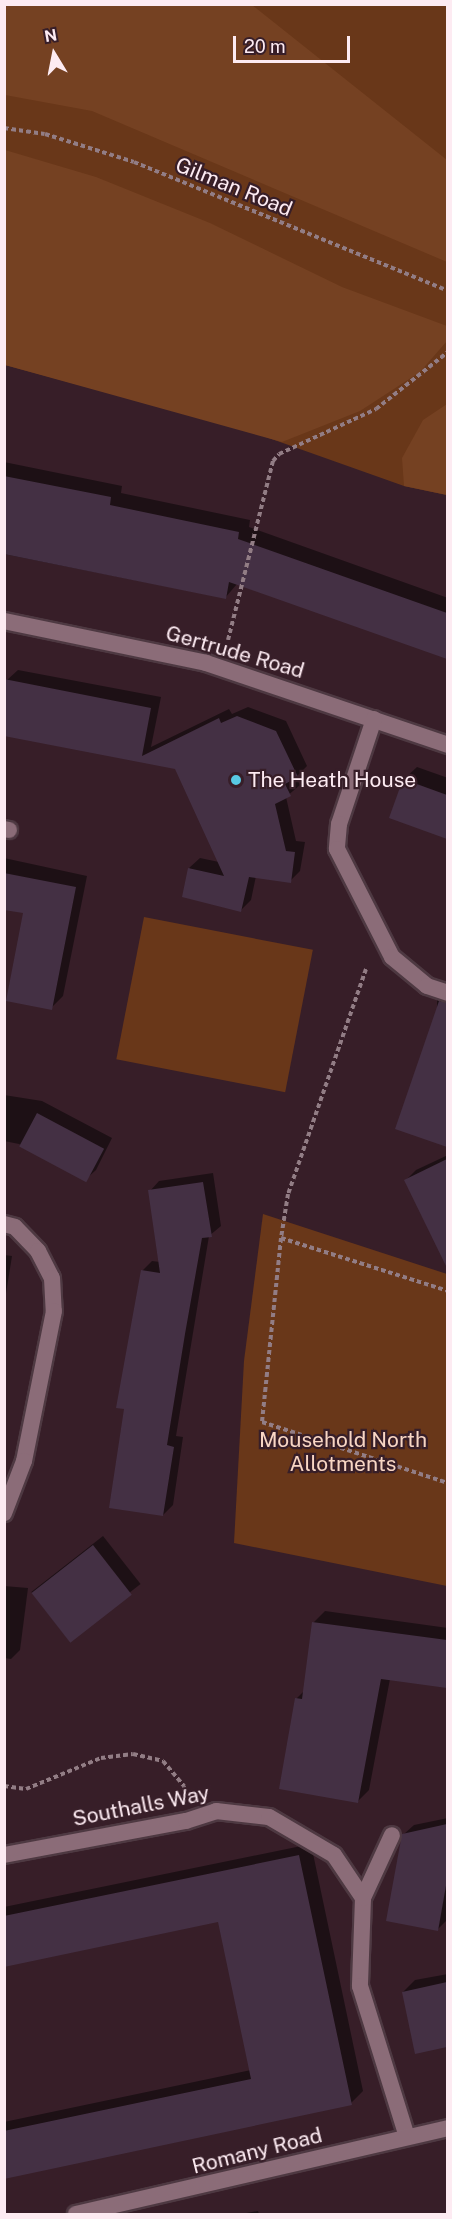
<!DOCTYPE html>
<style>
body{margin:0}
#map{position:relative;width:452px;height:2219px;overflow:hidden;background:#371e28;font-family:"Public Sans",sans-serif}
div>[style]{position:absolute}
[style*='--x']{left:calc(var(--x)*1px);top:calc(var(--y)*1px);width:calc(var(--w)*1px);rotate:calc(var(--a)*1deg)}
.green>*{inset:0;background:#693719;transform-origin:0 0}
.forest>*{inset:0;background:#754122}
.shadow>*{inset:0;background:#0007;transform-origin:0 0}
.building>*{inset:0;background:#443044;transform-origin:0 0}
.path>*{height:4px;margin-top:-2px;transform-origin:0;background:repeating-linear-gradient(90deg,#927d85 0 4.5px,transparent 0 7.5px)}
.roads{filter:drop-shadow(2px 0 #4e3942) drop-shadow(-2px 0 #4e3942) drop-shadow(0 2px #4e3942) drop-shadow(0 -2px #4e3942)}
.pedestrian>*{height:16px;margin:-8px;padding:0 8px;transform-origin:8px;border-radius:8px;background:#8b6c78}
.minor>*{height:16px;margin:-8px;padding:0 8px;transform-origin:8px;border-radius:8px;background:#8b6c78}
.dots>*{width:16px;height:16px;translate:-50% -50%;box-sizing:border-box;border:3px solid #371e28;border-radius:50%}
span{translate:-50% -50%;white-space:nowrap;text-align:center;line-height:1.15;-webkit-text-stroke:4.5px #371e28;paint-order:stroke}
.street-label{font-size:21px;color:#fdebf2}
.poi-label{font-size:21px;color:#fdebf2}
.left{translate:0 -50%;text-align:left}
.park-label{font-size:21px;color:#f8d6c4}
.frame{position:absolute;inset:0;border:6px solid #fdebf2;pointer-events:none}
.north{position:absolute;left:24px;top:24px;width:60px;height:60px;-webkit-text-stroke:4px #371e28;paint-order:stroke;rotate:350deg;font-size:16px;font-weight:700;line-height:24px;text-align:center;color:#fdebf2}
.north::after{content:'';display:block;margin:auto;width:21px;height:27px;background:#fdebf2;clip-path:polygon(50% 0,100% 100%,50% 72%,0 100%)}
.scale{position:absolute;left:233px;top:36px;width:117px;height:27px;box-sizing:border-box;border:3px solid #fdebf2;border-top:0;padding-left:8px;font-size:18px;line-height:21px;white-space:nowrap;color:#fdebf2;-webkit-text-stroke:4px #371e28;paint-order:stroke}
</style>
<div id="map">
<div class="green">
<i style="clip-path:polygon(4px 5px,447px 5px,447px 495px,404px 486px,246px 430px,5px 365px)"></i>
<i style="left:144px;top:917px;width:172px;height:145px;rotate:11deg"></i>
<i style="clip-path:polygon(263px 1214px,447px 1274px,447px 1586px,234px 1543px,244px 1361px)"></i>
</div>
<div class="forest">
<i style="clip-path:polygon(4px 5px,252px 5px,447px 160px,447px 262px,92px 111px,5px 95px)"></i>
<i style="clip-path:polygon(5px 150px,96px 177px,210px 223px,342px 287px,447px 326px,447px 341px,420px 372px,360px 411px,282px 442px,5px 365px)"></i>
<i style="clip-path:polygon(447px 404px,447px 495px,404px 486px,402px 458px,423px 420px)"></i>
</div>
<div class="shadow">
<i style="clip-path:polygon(4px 462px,122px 486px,121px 493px,250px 520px,249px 527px,448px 598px,448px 658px,237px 584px,225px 598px,4px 554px)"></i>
<i style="clip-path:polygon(18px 670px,161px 697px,151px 747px,229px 709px,232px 714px,248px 707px,286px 721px,307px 766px,296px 777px,300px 785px,286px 797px,296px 841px,305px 842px,300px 871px,290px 881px,256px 876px,251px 900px,241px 910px,189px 868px,200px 858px,219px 862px,176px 768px,4px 734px,7px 680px)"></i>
<i style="clip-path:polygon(417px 767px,448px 778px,448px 837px,391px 817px,404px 779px)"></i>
<i style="clip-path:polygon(4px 858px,87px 876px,63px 996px,51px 1008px,25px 912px,4px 908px)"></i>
<i style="left:448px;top:994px;width:142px;height:11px;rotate:90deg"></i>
<i style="clip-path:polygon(4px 1095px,42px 1101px,112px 1138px,96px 1170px,86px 1179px,19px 1144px,4px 1141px)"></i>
<i style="clip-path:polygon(448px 1155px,448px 1231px,434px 1238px,406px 1180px,416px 1170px)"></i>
<i style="clip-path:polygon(213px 1173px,221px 1226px,209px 1236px,176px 1436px,183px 1437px,173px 1505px,163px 1515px,142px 1271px,152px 1261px,160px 1262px,150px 1191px,159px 1181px)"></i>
<i style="clip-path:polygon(4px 1255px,12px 1256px,4px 1306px)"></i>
<i style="left:103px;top:1536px;width:61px;height:91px;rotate:52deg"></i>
<i style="clip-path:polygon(4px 1586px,28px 1588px,20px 1650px,11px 1659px,4px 1658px)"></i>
<i style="clip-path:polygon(325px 1611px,448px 1628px,448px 1687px,390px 1679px,369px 1790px,358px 1801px,297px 1698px,304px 1691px,313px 1623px)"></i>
<i style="clip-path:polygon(448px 1818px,447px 1920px,438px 1929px,404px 1834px,414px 1825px)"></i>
<i style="clip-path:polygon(311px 1844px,363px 2091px,351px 2103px,4px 2177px,4px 2122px,251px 2070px,219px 1920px,4px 1965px,4px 1907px)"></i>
<i style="clip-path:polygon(448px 1974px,448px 2045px,416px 2052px,403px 1992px,415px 1980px)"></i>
<i style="clip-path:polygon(258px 2211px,259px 2214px,241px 2214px)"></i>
</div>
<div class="building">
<i style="clip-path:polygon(4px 476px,111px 497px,110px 505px,239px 532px,238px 539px,447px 613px,447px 659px,229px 582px,226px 599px,4px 554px)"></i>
<i style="clip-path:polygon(4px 679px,151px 708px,142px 756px,219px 718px,221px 723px,237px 716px,276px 731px,298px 777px,285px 784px,291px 796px,275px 804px,286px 851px,295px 852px,291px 883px,249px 877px,241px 912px,182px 897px,188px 868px,224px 876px,175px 769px,4px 736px)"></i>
<i style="clip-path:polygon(403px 779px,447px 795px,447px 839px,389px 818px)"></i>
<i style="clip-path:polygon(4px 873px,76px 887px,52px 1010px,6px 1001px,23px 913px,4px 910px)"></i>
<i style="clip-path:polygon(439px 1001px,447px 1003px,447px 1147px,395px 1129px)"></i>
<i style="left:37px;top:1113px;width:76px;height:38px;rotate:28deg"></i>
<i style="clip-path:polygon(447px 1159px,447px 1268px,404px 1180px)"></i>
<i style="clip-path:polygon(203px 1182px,212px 1237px,202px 1238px,185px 1334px,167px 1445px,174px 1447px,163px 1516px,109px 1508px,124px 1409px,116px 1408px,141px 1270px,160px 1273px,148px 1190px)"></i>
<i style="left:93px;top:1545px;width:63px;height:78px;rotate:52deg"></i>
<i style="clip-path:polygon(312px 1622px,447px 1640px,447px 1688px,381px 1679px,358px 1803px,279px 1789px,295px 1698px,302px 1699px)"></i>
<i style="clip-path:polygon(447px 1824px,447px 1880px,438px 1931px,386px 1921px,402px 1834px)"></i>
<i style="clip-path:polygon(299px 1855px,352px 2105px,4px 2179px,4px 2131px,251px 2079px,218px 1922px,4px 1967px,4px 1916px)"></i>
<i style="clip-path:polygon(447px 1982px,447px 2047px,415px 2054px,402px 1992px)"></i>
</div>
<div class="path">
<i style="--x:4;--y:128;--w:41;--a:8.3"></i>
<i style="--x:45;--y:134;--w:93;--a:17.5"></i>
<i style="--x:134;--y:162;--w:339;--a:22.3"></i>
<i style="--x:228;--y:640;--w:185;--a:-75.9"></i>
<i style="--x:273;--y:461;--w:9;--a:-49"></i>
<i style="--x:279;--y:454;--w:107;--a:-24.9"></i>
<i style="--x:376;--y:409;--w:92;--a:-38.4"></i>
<i style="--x:366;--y:969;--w:238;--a:109.1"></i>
<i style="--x:288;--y:1194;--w:45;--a:99"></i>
<i style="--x:281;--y:1238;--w:175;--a:17.6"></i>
<i style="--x:281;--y:1238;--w:185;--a:95.9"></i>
<i style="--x:262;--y:1422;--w:196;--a:18.2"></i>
<i style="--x:4;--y:1786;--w:22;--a:8"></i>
<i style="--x:26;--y:1789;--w:81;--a:-22.5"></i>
<i style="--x:101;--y:1758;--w:32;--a:-7"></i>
<i style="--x:133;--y:1754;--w:31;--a:13"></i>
<i style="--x:163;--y:1761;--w:33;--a:50"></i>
<i style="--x:184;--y:1786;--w:7;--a:90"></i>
</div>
<div class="roads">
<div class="pedestrian">
<i style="--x:4;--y:1855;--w:185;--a:-10.6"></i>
<i style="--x:186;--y:1821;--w:32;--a:-18"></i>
<i style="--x:216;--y:1811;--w:53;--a:6.5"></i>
<i style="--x:269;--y:1817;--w:75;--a:30.3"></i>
<i style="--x:334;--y:1855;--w:52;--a:56"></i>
<i style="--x:363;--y:1898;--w:88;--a:92"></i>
<i style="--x:360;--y:1986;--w:158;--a:72.7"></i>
<i style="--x:363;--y:1898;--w:69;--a:-65.3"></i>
</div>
<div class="minor">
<i style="--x:4;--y:621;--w:206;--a:11.7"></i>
<i style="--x:206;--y:663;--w:256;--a:18.7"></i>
<i style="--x:374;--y:719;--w:111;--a:108.4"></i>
<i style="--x:339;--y:824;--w:25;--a:95"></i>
<i style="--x:337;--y:849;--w:121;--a:63"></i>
<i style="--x:392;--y:957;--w:45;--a:39.6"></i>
<i style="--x:427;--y:986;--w:22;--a:18"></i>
<i style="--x:4;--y:829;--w:5;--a:11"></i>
<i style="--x:4;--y:1224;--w:11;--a:15"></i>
<i style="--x:15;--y:1227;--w:33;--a:46"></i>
<i style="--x:38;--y:1251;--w:30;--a:63"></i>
<i style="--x:52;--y:1278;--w:33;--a:87"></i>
<i style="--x:54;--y:1311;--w:153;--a:101.3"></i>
<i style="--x:24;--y:1461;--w:56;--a:111"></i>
<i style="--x:76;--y:2214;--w:382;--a:-13"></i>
</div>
</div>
<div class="dots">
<i style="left:236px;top:780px;background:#58c9e3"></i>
</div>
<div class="street-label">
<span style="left:234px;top:187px;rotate:22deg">Gilman Road</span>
<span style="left:235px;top:652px;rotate:16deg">Gertrude Road</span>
<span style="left:141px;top:1806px;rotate:-11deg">Southalls Way</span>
<span style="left:257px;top:2151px;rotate:-14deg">Romany Road</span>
</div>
<div class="poi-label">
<span class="left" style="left:248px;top:780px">The Heath House</span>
</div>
<div class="park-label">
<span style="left:343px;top:1452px">Mousehold North<br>Allotments</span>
</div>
<div class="frame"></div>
<div class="north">N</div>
<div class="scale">20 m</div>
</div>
